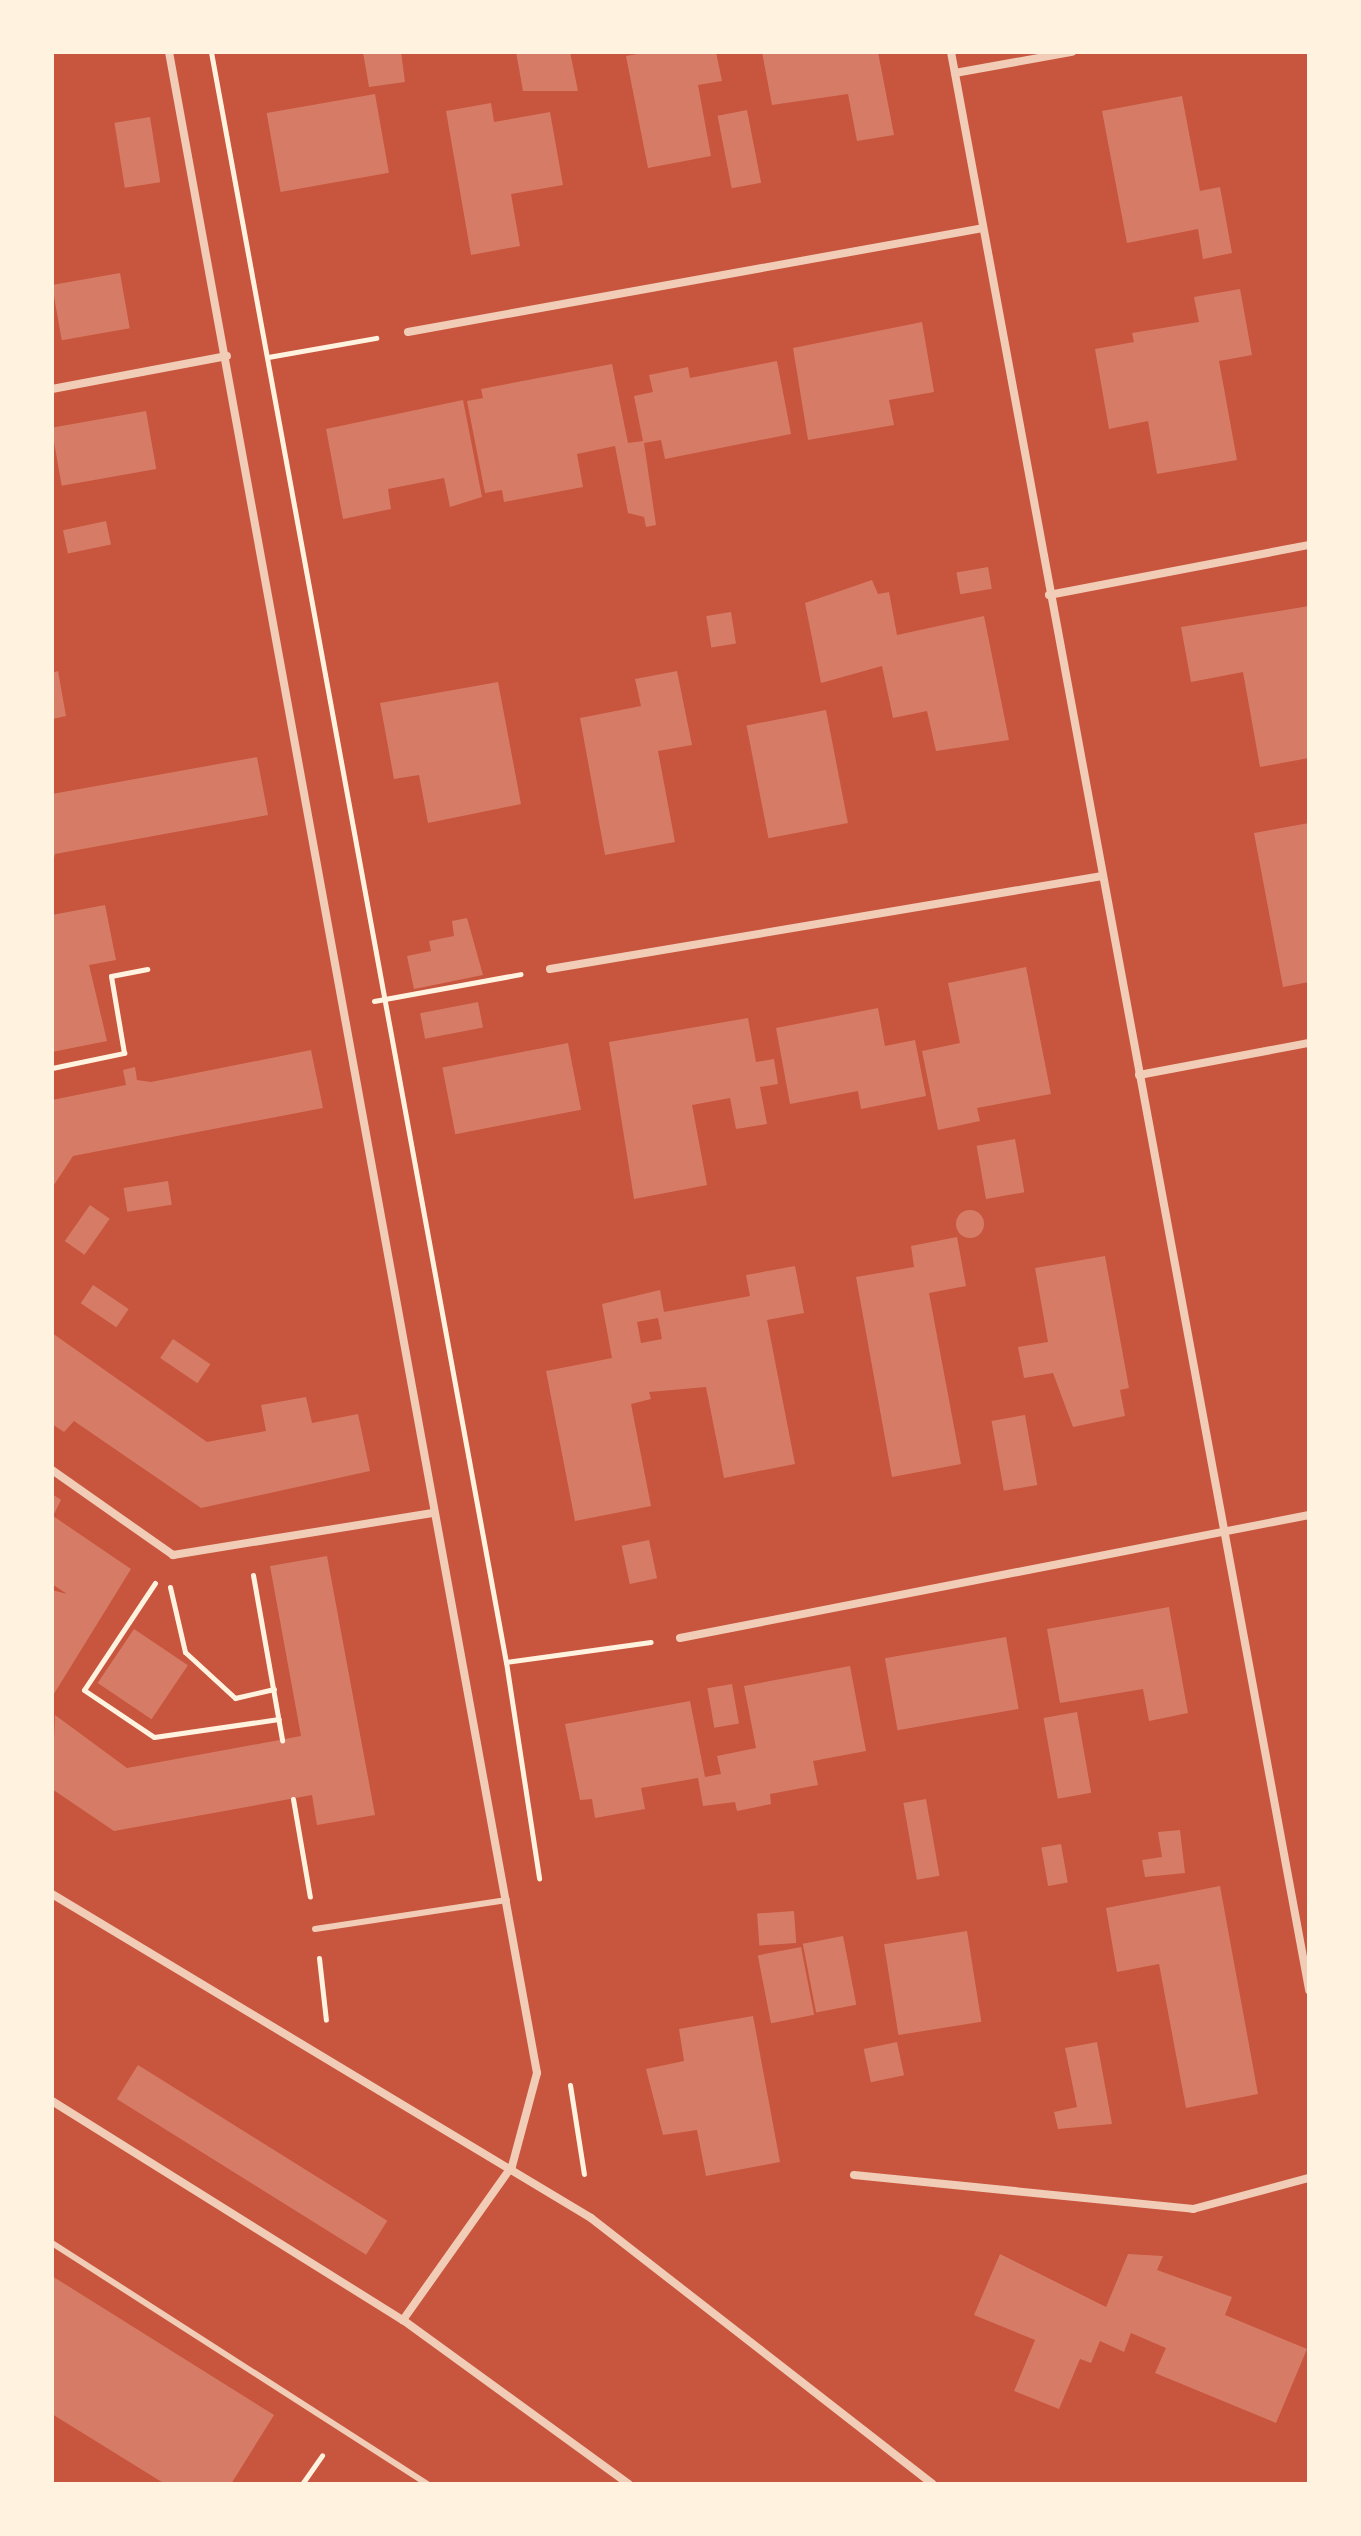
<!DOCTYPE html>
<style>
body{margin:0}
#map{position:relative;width:1361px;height:2536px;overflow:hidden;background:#c8553d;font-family:Lato,sans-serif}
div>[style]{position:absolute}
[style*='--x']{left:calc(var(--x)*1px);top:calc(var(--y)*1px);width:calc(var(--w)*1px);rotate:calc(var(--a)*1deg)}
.building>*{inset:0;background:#d67c66;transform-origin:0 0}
.round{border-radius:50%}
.path>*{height:5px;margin:-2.5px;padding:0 2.5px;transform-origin:2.5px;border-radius:2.5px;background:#fff3e0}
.service>*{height:6px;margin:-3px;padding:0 3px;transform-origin:3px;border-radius:3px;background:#f1ccb7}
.minor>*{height:8px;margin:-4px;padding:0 4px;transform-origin:4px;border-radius:4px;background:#f1ccb7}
span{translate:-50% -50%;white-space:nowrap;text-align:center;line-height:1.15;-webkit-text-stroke:6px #fff3e0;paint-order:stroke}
.frame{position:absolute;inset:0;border:54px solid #fff3e0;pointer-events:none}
</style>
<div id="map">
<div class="building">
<i style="clip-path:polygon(363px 52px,401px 52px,405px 82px,369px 87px)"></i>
<i style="clip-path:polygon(516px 52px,570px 52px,578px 91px,523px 91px)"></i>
<i style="clip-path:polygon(649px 52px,716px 52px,722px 81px,698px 85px,711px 156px,648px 168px,626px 56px)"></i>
<i style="clip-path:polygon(762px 52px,878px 52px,894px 135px,857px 141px,848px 94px,772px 105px)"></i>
<i style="left:375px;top:94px;width:80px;height:110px;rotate:80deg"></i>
<i style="clip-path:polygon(1182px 96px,1200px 191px,1220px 187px,1232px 253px,1203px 259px,1198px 229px,1127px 243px,1102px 111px)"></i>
<i style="clip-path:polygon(491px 103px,494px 122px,550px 112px,563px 185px,511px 194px,520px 246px,471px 255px,446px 111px)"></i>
<i style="left:747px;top:110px;width:74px;height:30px;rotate:79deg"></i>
<i style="left:150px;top:117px;width:66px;height:36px;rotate:81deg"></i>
<i style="left:120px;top:273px;width:56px;height:69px;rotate:80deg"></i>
<i style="clip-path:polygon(1240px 289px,1252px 355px,1219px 361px,1237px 460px,1157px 474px,1148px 421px,1109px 429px,1095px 349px,1134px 342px,1132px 333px,1199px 322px,1194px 297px)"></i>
<i style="clip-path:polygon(922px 322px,934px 392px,889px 400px,894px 425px,808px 440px,793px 348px)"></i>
<i style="clip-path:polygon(777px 361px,791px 434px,665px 459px,661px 440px,644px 443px,656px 525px,646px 527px,644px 517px,628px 513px,615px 446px,577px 454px,583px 487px,504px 502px,502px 490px,485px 493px,467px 401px,483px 398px,481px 389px,612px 364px,628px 443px,643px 441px,634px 396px,653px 392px,649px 375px,688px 367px,690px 378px)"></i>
<i style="clip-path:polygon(463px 400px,482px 497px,450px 507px,444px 478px,388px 489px,391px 509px,343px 519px,326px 429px)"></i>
<i style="left:146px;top:411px;width:59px;height:96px;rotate:80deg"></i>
<i style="left:106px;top:521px;width:24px;height:44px;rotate:78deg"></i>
<i style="left:988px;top:567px;width:22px;height:32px;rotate:80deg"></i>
<i style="clip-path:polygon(872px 580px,878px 594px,889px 592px,897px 635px,984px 616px,1009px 740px,936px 751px,927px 711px,893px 718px,882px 666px,821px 683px,805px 603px)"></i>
<i style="clip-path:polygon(1309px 606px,1309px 758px,1260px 767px,1243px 672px,1191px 682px,1181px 627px)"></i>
<i style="left:731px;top:612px;width:32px;height:25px;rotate:81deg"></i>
<i style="clip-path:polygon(58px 671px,66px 716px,52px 719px,52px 673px)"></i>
<i style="clip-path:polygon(677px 671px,692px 745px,658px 751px,675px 842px,605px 855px,580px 718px,641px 706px,635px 679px)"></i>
<i style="clip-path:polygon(498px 682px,521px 804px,428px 823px,419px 775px,394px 779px,380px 703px)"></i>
<i style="left:826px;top:710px;width:115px;height:81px;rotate:79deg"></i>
<i style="clip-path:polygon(257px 757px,268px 815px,55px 854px,52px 866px,52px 794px)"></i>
<i style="clip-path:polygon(1309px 823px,1309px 982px,1283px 987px,1254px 833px)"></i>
<i style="clip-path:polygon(105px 905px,116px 960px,89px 965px,107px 1041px,52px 1052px,52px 915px)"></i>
<i style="clip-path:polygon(467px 918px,483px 975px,414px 989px,407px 956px,431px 951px,429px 941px,454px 936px,452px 921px)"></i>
<i style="clip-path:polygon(1026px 967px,1051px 1094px,977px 1108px,980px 1121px,938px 1130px,922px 1051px,960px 1043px,948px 983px)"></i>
<i style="left:478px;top:1002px;width:26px;height:59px;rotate:79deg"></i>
<i style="clip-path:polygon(878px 1008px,885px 1046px,915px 1040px,926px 1096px,861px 1109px,858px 1091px,790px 1104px,776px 1028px)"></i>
<i style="clip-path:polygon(748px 1018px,756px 1062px,774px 1059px,778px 1084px,760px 1087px,767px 1124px,736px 1129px,730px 1098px,692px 1105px,707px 1185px,634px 1199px,609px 1042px)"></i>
<i style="left:568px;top:1043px;width:68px;height:128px;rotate:79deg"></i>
<i style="clip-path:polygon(311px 1050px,323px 1108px,73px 1156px,52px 1188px,52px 1100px,126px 1085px,123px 1070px,135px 1067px,137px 1080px,151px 1082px)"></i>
<i style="left:1015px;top:1139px;width:54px;height:39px;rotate:80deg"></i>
<i style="left:168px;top:1181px;width:24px;height:45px;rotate:81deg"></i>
<i style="left:90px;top:1205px;width:24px;height:44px;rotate:35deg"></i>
<i class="round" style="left:956px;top:1210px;width:28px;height:28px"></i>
<i style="clip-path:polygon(957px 1237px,966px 1286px,929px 1293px,961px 1464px,892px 1477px,856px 1277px,914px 1267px,911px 1246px)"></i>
<i style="clip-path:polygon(1105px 1256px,1129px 1388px,1120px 1390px,1125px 1416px,1073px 1427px,1053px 1373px,1024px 1378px,1018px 1347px,1048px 1342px,1035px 1268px)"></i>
<i style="clip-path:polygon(evenodd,795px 1266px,804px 1313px,767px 1320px,795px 1464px,724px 1478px,706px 1387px,649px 1392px,651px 1399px,631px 1404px,651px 1506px,575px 1521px,546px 1371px,612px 1358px,602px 1304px,660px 1290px,664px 1312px,750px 1296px,746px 1275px,795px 1266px,658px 1318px,662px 1339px,641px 1343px,637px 1322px,658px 1318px)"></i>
<i style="left:93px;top:1285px;width:43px;height:22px;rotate:34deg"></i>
<i style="clip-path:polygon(52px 1333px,207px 1442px,266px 1431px,261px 1405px,306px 1397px,312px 1423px,358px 1414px,370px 1471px,201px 1508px,74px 1421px,64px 1432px,52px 1424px)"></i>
<i style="left:173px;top:1339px;width:45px;height:23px;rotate:34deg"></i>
<i style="left:1025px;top:1415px;width:71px;height:34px;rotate:80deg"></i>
<i style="clip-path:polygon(52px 1494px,61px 1500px,53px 1516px,131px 1569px,52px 1697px,52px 1590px,67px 1594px,52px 1584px)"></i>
<i style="left:649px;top:1540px;width:39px;height:28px;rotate:78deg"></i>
<i style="clip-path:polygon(327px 1556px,375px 1815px,317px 1825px,312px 1795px,114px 1831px,52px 1789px,55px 1715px,127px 1768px,301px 1736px,270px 1566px)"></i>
<i style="clip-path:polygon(1169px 1607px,1188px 1713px,1149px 1721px,1143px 1689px,1060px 1703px,1047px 1629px)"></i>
<i style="left:134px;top:1629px;width:65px;height:65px;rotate:34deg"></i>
<i style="left:1006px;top:1637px;width:73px;height:123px;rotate:80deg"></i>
<i style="clip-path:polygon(850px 1666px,866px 1751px,813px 1761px,818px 1785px,770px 1794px,771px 1804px,737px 1811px,735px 1802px,703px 1806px,698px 1778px,641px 1788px,645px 1809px,595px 1818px,592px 1799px,580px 1800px,565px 1724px,690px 1701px,705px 1777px,721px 1774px,717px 1756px,756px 1748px,744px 1686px)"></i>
<i style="left:732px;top:1684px;width:40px;height:25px;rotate:80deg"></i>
<i style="left:1077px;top:1712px;width:82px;height:34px;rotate:80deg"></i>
<i style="left:926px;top:1799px;width:78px;height:23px;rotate:80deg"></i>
<i style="clip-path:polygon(1180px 1830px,1185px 1873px,1145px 1877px,1142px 1860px,1162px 1857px,1158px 1832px)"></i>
<i style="left:1061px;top:1844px;width:39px;height:20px;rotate:80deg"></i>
<i style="clip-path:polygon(1220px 1886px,1258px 2094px,1186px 2108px,1159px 1964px,1117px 1972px,1106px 1908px)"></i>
<i style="left:794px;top:1911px;width:32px;height:37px;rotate:86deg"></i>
<i style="left:967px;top:1931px;width:92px;height:84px;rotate:81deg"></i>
<i style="left:843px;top:1936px;width:70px;height:41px;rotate:79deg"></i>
<i style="left:801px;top:1947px;width:69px;height:44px;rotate:79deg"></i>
<i style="clip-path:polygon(753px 2016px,780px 2162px,706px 2176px,697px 2130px,663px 2135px,646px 2069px,684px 2061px,679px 2029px)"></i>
<i style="left:897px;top:2042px;width:34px;height:34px;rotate:78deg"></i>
<i style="clip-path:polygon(1097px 2042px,1112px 2124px,1058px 2129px,1054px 2112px,1077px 2107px,1065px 2048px)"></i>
<i style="left:138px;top:2065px;width:294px;height:40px;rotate:32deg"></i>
<i style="clip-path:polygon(1000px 2254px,1106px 2307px,1128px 2254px,1163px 2256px,1157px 2270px,1232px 2297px,1225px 2315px,1307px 2349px,1276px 2423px,1155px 2373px,1166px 2348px,1131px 2333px,1124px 2352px,1100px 2341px,1091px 2363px,1080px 2359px,1059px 2409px,1014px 2391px,1035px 2340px,974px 2315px)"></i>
<i style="clip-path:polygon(52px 2276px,274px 2415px,231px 2484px,165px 2484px,52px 2414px)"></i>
</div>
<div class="path">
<i style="--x:211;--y:52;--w:1637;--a:79.62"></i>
<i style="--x:506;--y:1662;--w:219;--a:81.3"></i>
<i style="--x:268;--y:357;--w:110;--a:-10"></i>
<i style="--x:374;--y:1001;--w:149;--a:-10.4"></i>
<i style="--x:52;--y:1068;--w:74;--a:-11.8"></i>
<i style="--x:124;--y:1053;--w:78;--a:-99.6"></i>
<i style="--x:111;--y:976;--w:37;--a:-11"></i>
<i style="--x:253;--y:1575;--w:168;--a:80"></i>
<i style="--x:155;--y:1583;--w:128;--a:123.6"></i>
<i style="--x:84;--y:1690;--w:84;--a:33.9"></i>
<i style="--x:154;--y:1737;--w:126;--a:-8.2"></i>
<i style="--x:170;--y:1587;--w:67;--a:77"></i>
<i style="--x:185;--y:1652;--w:68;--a:42.6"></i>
<i style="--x:235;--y:1698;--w:40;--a:-13"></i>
<i style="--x:506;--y:1662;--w:146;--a:-7.9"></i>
<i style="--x:293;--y:1799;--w:99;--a:80.2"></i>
<i style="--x:319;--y:1958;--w:62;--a:83.6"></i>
<i style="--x:570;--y:2085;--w:90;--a:81.1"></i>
<i style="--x:302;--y:2484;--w:35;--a:-55"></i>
</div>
<div class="service">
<i style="--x:315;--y:1929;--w:194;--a:-8.6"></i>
<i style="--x:52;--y:2243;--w:446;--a:32.7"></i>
</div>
<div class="minor">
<i style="--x:169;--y:52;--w:2054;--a:79.68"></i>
<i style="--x:537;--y:2073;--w:96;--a:105"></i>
<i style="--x:512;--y:2166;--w:189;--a:125.3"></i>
<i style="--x:951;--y:52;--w:1971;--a:79.53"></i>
<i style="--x:955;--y:73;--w:119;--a:-10.2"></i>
<i style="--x:408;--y:332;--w:584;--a:-10.25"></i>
<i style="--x:52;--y:389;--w:178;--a:-10.7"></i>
<i style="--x:1049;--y:595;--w:265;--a:-10.9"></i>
<i style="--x:550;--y:969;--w:560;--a:-9.56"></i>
<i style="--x:1139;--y:1075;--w:173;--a:-10.7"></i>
<i style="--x:52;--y:1470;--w:148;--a:35.1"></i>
<i style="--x:173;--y:1555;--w:263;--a:-9.2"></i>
<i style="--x:680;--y:1638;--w:641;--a:-11.06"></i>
<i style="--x:52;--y:1894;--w:629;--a:31.01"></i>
<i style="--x:591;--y:2218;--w:433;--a:37.9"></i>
<i style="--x:52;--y:2101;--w:414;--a:32"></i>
<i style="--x:403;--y:2320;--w:279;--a:36"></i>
<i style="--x:854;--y:2175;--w:341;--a:5.7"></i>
<i style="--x:1193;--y:2209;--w:120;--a:-15"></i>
</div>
<div class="frame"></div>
</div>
